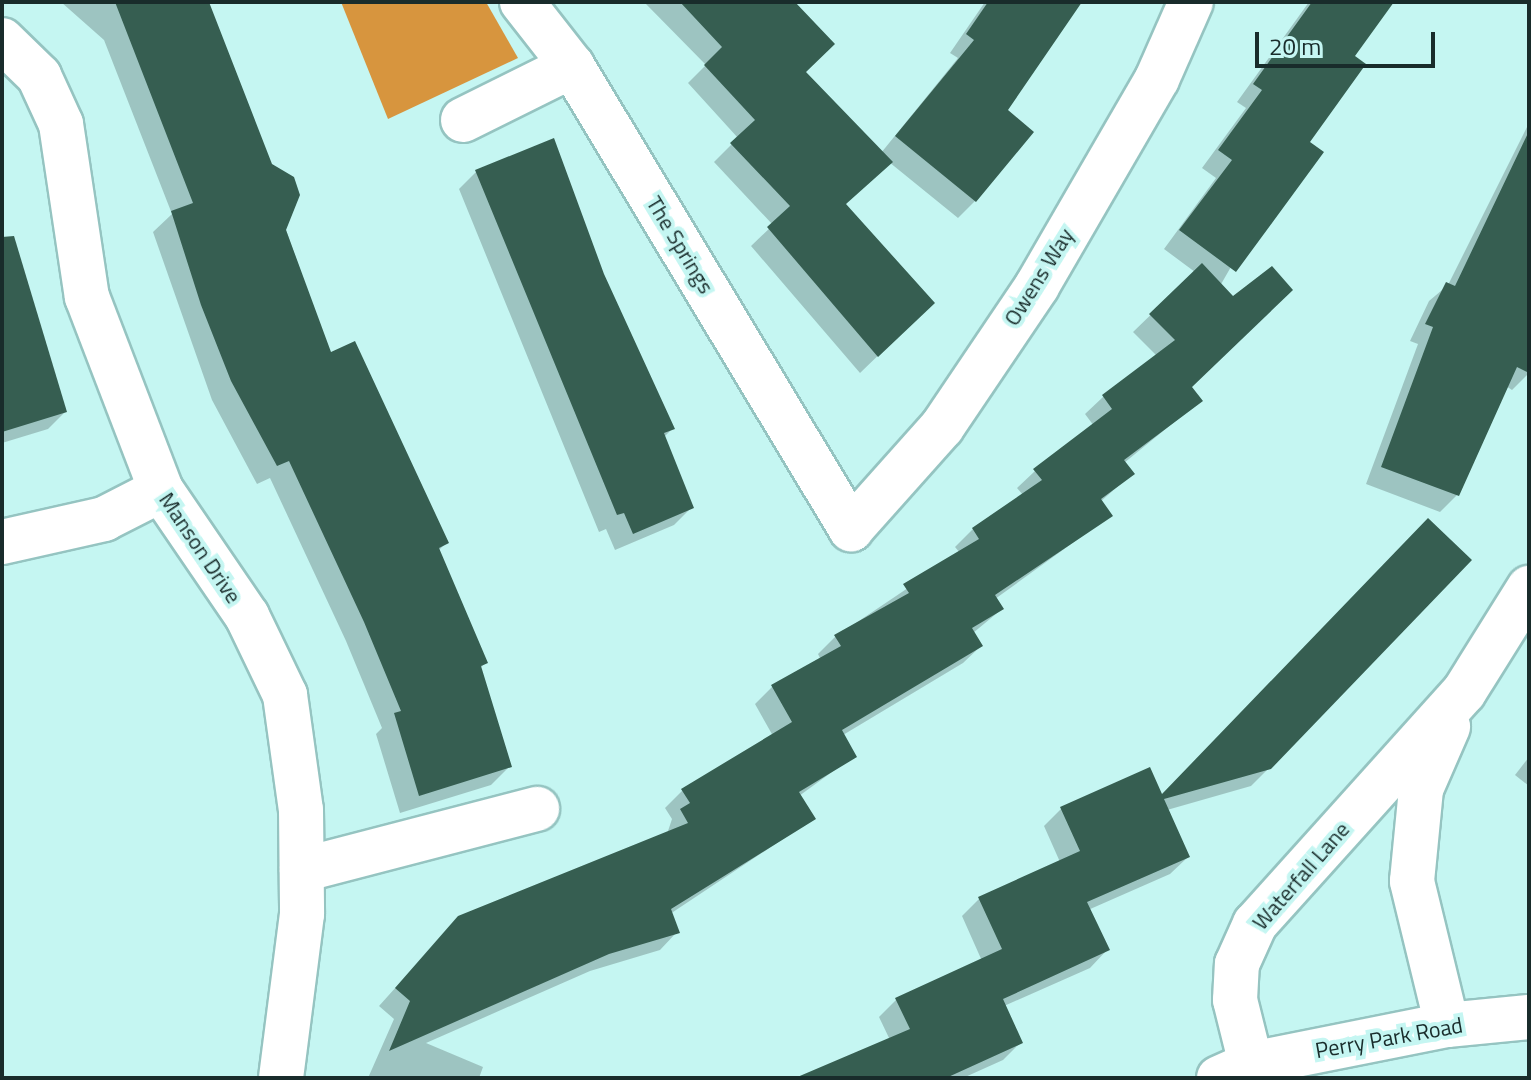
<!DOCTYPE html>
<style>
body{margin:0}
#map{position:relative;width:1531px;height:1080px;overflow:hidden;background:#c5f6f2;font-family:"Titillium Web",sans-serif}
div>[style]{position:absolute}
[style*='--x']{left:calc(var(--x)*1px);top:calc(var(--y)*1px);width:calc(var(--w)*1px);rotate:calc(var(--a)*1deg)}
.forest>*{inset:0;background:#d7953e}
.shadow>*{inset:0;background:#0003}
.building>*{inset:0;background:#365e51}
.roads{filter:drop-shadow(2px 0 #95c4c1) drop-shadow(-2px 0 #95c4c1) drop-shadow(0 2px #95c4c1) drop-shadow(0 -2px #95c4c1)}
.minor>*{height:44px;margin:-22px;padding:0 22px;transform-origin:22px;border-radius:22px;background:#fff}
span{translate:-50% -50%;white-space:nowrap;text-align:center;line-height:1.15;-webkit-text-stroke:8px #c5f6f2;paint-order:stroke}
.street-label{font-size:22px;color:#192c2b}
.frame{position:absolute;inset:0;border:4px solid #192c2b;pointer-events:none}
.scale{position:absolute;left:1255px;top:32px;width:180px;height:36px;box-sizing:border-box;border:4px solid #192c2b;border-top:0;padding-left:10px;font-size:24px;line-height:28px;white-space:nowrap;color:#192c2b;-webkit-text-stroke:6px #c5f6f2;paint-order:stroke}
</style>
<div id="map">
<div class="forest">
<i style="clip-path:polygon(341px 2px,486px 2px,518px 58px,388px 119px)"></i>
</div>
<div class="shadow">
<i style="clip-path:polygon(61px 2px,206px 2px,330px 355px,446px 543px,438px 551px,486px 663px,480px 668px,510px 766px,491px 785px,400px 813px,376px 734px,382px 728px,346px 641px,270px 478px,257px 484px,212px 400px,153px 232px,172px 214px,104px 40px)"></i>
<i style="clip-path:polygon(644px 2px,792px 2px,804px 72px,881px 153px,958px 58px,950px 53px,985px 2px,1067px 2px,1005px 111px,975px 201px,958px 218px,889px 162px,844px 205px,915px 320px,860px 373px,751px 246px,773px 225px,714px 162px,738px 138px,688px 83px,706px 65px)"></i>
<i style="clip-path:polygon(1309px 2px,1391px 2px,1352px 56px,1220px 286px,1190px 387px,1200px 401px,1124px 463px,1132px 474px,1100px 502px,1110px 516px,995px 599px,1002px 609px,973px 633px,981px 646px,963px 663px,843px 735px,854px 756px,799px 796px,813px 819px,670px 914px,677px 932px,660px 950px,590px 971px,426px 1043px,483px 1067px,479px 1078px,368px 1078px,394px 1019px,379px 1006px,459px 917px,667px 834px,672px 819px,665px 808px,683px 790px,773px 736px,755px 704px,772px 687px,821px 660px,818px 654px,835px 637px,960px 553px,955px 547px,973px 529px,1023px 495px,1017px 488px,1035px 471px,1094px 426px,1085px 414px,1103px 397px,1157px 356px,1133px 332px,1195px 272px,1164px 249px,1216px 178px,1202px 168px,1246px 108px,1237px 102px)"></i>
<i style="clip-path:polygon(1529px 123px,1529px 373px,1512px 390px,1506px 386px,1457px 495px,1440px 512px,1366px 484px,1418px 344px,1410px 341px,1429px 301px,1448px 285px)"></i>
<i style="clip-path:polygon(476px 172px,672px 429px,663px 438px,692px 507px,674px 525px,615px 550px,606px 529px,599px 532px,459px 189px)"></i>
<i style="clip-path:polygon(2px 331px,65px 412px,48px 429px,2px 443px)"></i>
<i style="clip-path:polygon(1529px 757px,1529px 786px,1515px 775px)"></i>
<i style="clip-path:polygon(1269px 768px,1251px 786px,1167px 810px,1188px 857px,1170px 874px,1088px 910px,1107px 950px,1090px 968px,1004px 1006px,1021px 1042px,1003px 1060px,963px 1078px,804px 1078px,890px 1040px,879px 1017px,897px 999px,982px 961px,962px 916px,979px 899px,1060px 862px,1044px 826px,1062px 808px,1161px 797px)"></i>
</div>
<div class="building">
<i style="clip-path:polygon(115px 2px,209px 2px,272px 164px,294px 177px,300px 195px,286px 230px,331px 352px,355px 341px,449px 543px,439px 548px,488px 663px,481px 666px,512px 767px,419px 796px,394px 713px,401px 711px,364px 622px,289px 461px,277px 466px,231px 381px,201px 305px,171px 211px,193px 203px)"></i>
<i style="clip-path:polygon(680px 2px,795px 2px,835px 44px,806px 72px,893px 162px,846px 204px,935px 303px,878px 357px,767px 227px,790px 206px,730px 143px,755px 120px,704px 65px,722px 47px)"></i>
<i style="clip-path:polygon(988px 2px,1082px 2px,1008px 110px,1034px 132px,976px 202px,895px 136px,974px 40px,966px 34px)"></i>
<i style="clip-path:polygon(1312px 2px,1394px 2px,1355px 56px,1366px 64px,1310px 142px,1324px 152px,1236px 272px,1179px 230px,1232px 160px,1218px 150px,1262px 90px,1253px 84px)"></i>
<i style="clip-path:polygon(1529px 131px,1529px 373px,1517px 367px,1459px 496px,1381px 467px,1433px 327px,1425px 324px,1446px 282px,1455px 286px)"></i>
<i style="clip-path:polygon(554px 138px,604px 274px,675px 429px,664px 433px,694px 508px,633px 534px,624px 513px,617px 515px,475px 170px)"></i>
<i style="clip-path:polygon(14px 236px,67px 412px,2px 432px,2px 237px)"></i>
<i style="clip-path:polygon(1202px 263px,1233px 296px,1272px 266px,1293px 290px,1192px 387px,1203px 401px,1124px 460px,1135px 474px,1101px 499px,1113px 516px,995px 595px,1004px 609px,972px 628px,983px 646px,842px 730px,857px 757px,799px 792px,816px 819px,671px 909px,680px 933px,609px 954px,389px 1051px,410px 1001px,395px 988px,458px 916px,688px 823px,680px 809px,690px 803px,681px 789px,792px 722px,771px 685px,841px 646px,834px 635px,909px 593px,903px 584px,979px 539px,972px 528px,1042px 480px,1033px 469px,1112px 409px,1102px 395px,1175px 340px,1149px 314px)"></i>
<i style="clip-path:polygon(1428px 518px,1472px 560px,1271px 769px,1164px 799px,1190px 857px,1087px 902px,1110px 950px,1003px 999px,1023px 1043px,946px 1078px,795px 1078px,910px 1029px,895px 998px,1002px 949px,978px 897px,1080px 851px,1060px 807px,1150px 767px,1162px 794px)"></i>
</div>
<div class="roads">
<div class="minor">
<i style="--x:522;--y:2;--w:81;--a:52"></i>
<i style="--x:2;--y:40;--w:52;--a:44.2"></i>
<i style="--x:39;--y:76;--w:53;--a:65.4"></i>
<i style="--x:61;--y:124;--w:175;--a:81.5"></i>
<i style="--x:87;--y:297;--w:207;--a:69"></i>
<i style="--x:161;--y:490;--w:153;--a:55.7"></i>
<i style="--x:247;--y:616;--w:88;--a:64.3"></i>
<i style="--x:285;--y:695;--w:116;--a:82.1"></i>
<i style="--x:301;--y:810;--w:104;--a:89.4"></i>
<i style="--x:302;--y:914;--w:165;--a:97.3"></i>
<i style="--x:463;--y:120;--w:122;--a:-26.4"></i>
<i style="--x:572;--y:66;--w:541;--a:58.93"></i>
<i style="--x:851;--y:529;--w:137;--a:-48.3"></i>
<i style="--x:942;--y:427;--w:170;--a:-56"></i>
<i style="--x:1037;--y:286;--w:239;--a:-59.9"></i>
<i style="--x:1157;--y:79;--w:84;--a:-66.2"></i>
<i style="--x:2;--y:542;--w:105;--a:-12.7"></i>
<i style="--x:104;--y:519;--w:64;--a:-27"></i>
<i style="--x:302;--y:870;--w:243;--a:-14.6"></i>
<i style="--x:1447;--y:1025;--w:148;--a:-103.7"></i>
<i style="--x:1412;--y:881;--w:92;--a:-84.4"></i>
<i style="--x:1421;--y:789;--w:68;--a:-66.5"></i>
<i style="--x:1251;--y:1064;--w:66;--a:-104"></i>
<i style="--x:1235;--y:1000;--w:36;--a:-87"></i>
<i style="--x:1237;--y:964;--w:44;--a:-65.8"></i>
<i style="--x:1255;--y:924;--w:312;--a:-48"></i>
<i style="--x:1464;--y:692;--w:123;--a:-58"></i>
<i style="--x:1219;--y:1078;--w:35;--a:-24"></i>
<i style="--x:1251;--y:1064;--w:200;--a:-11.3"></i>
<i style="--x:1447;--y:1025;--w:82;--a:-5.6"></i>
</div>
</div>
<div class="street-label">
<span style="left:680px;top:245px;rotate:59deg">The Springs</span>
<span style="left:1039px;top:277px;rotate:-58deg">Owens Way</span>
<span style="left:200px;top:548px;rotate:56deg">Manson Drive</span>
<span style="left:1301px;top:876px;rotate:-49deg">Waterfall Lane</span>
<span style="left:1389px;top:1038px;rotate:-10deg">Perry Park Road</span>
</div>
<div class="frame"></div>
<div class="scale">20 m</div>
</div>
